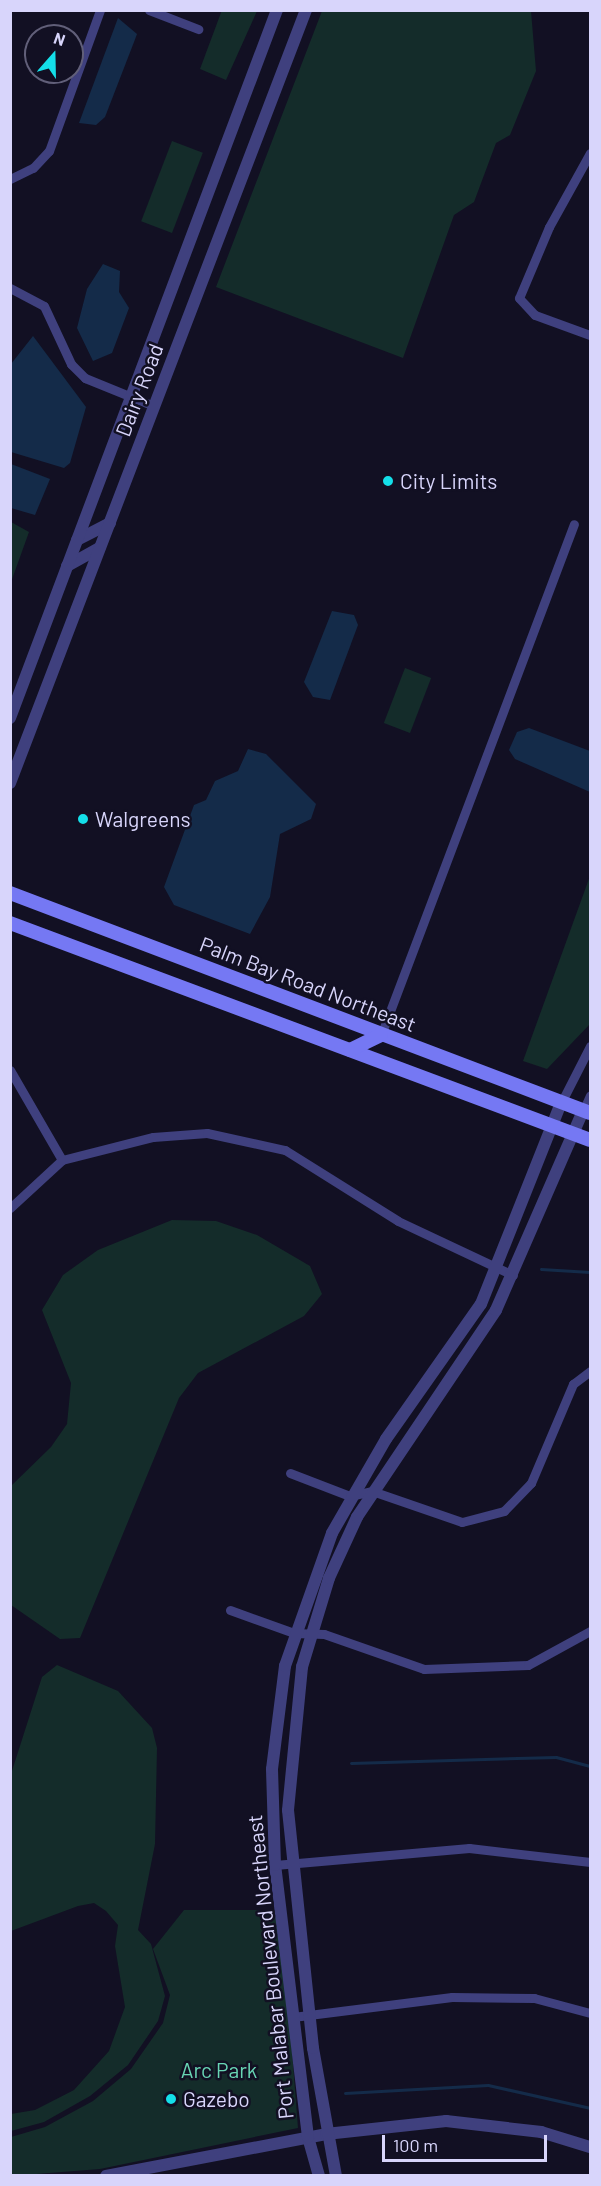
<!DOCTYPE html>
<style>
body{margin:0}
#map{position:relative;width:601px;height:2186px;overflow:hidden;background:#121023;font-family:Barlow,sans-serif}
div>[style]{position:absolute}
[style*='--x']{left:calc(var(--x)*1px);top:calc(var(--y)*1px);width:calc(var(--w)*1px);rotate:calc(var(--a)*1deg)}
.green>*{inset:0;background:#142c2a;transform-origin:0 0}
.water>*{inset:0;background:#142b49}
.stream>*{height:3px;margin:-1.5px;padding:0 1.5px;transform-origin:1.5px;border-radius:1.5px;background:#142b49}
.minor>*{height:9px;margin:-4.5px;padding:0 4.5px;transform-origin:4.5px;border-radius:4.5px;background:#3f407e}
.tertiary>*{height:12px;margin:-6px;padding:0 6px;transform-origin:6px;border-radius:6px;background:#3f407e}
.secondary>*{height:14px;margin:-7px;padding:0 7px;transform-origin:7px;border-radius:7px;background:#7578f3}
.dots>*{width:16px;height:16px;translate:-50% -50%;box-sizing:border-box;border:3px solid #121023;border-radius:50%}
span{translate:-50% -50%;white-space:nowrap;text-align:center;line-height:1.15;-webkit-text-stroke:5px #121023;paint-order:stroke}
.street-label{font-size:21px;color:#d8d5fb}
.poi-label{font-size:21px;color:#d8d5fb}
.left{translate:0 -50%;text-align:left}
.park-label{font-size:21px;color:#68d5b4}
.frame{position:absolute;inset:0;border:12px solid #d8d5fb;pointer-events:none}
.north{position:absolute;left:24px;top:24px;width:60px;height:60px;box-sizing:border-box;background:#121023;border:2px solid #615f79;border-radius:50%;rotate:20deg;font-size:16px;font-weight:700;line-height:24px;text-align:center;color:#d8d5fb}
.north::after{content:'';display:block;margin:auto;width:21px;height:27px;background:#14dfe9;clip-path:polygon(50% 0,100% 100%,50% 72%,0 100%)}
.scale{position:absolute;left:382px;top:2135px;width:165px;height:27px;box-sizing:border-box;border:3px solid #d8d5fb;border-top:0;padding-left:8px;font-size:18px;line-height:21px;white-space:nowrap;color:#d8d5fb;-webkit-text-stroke:4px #121023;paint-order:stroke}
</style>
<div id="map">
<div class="green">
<i style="clip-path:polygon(222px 10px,257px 11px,226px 80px,200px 69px)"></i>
<i style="clip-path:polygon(322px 11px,531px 11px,536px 71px,510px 135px,496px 143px,474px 202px,454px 215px,403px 358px,216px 287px)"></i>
<i style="left:172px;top:141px;width:33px;height:86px;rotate:21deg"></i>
<i style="clip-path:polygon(11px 522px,29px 532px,11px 582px,10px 522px)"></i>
<i style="left:405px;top:668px;width:28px;height:59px;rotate:21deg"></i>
<i style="clip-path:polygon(590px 876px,590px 1024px,547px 1069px,523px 1061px)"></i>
<i style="clip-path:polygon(172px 1220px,216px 1221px,257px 1235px,310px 1266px,322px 1294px,304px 1316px,198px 1373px,179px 1398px,80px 1638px,60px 1639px,11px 1605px,11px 1486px,51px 1447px,67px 1424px,71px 1383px,42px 1310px,63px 1275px,98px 1250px)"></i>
<i style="clip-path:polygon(57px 1665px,118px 1691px,152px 1728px,157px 1748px,155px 1844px,138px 1930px,151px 1944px,165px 1996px,158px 2021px,128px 2065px,90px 2096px,44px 2122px,11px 2131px,11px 2114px,35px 2110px,74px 2090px,109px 2051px,125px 2007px,115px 1946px,118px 1925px,106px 1911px,94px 1903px,78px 1906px,11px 1931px,11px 1774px,42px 1677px)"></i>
<i style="clip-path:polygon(184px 1910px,281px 1910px,298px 2128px,100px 2169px,11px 2176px,11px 2137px,45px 2127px,93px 2101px,131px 2069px,163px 2023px,170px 1995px,153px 1949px)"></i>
</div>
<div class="water">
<i style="clip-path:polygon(118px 18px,137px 34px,134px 42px,105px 117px,96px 125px,79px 123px)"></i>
<i style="clip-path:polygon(103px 264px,120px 271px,119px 292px,129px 308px,112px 353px,93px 361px,77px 328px,87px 289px)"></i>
<i style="clip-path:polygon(33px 336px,86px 407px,70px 463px,64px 468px,11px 452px,11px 364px)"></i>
<i style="clip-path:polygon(11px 464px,50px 479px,35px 515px,11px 508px)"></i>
<i style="clip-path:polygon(332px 611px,354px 615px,358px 625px,330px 700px,313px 697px,304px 682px)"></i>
<i style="clip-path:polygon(529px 728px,590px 751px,590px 792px,515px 759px,509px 750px,517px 732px)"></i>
<i style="clip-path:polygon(248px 749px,266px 754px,316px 804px,311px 819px,280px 834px,270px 897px,250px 934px,174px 905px,164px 887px,194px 805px,206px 800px,215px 781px,238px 771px)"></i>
</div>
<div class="stream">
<i style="--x:541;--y:1269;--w:49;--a:3.5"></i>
<i style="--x:351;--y:1763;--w:205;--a:-1.7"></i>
<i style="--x:556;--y:1757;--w:35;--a:15"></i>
<i style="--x:345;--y:2093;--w:143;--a:-3.2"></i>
<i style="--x:488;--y:2085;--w:105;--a:12.7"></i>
</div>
<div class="minor">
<i style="--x:149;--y:10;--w:53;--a:21.2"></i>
<i style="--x:590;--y:153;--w:85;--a:119"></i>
<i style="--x:549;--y:227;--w:77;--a:112.9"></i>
<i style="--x:519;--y:298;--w:23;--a:47"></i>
<i style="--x:535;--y:315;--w:59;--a:20"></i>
<i style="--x:10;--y:179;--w:25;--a:-26"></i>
<i style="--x:33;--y:168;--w:23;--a:-47"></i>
<i style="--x:49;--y:151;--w:150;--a:-70.1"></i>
<i style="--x:10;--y:288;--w:38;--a:28"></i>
<i style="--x:44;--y:306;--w:64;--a:65"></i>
<i style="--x:71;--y:364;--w:20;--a:45"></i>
<i style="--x:85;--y:378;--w:74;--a:22.1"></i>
<i style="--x:381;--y:1035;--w:546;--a:-69.31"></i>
<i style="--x:10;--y:1070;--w:104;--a:60"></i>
<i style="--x:561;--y:1103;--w:64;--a:-63"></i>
<i style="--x:583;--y:1111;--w:17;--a:-66"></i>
<i style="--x:10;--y:1208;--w:71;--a:-42.7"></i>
<i style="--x:62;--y:1160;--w:94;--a:-14.2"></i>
<i style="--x:153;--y:1137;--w:54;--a:-4.2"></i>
<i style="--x:207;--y:1133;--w:80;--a:12.3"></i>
<i style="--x:285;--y:1150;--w:133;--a:32.1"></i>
<i style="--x:398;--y:1221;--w:127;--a:25.2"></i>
<i style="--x:290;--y:1473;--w:64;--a:21"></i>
<i style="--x:350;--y:1496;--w:23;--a:-13"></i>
<i style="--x:372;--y:1491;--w:95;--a:19"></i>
<i style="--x:462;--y:1522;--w:43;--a:-14.7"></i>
<i style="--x:504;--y:1511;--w:39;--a:-46"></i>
<i style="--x:531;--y:1483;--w:108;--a:-67"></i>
<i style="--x:573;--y:1384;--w:21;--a:-37"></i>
<i style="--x:230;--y:1610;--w:68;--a:19.8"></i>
<i style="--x:294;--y:1633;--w:30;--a:2"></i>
<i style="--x:324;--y:1634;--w:106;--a:19.3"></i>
<i style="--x:424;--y:1669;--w:104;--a:-2.2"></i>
<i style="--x:528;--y:1665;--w:71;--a:-28.7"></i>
<i style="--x:275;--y:1865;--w:195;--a:-5"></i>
<i style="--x:469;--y:1848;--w:122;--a:6.6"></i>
<i style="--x:293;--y:2017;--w:160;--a:-7.2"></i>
<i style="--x:452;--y:1997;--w:82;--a:0.7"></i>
<i style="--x:534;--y:1998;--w:58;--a:15"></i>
</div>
<div class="tertiary">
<i style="--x:77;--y:540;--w:37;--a:-27"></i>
<i style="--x:67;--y:566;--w:37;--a:-29"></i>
<i style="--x:10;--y:718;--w:757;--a:-69.34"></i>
<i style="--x:10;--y:783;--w:828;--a:-69.05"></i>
<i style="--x:106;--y:2176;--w:224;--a:-10.8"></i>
<i style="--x:326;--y:2134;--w:121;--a:-6.2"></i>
<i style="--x:446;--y:2121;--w:96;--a:6.6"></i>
<i style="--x:541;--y:2132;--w:51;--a:17"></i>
<i style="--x:319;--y:2176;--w:41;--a:-105.8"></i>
<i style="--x:308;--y:2137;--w:274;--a:-96.9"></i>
<i style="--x:275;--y:1865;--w:96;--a:-91.8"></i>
<i style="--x:272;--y:1769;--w:104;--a:-82.8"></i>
<i style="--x:285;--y:1666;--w:141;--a:-70.5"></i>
<i style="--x:332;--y:1533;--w:108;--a:-60.1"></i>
<i style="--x:386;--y:1439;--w:165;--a:-54.9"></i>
<i style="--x:481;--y:1304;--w:216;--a:-68.3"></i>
<i style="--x:336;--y:2176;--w:130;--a:-100.2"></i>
<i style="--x:313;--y:2048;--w:239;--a:-96"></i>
<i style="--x:288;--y:1810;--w:144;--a:-84.4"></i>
<i style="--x:302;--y:1667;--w:93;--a:-73.1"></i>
<i style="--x:329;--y:1578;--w:67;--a:-65.3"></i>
<i style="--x:357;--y:1517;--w:249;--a:-56.1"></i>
<i style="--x:496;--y:1310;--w:217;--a:-66.4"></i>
</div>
<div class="secondary">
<i style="--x:10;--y:893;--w:620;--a:20.77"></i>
<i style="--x:10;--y:923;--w:619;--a:20.51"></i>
<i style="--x:350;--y:1050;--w:34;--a:-26"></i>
</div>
<div class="dots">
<i style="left:388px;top:481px;background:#14dfe9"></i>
<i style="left:83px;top:819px;background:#14dfe9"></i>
<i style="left:171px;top:2099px;background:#14dfe9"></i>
</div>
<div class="street-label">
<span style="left:139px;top:390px;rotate:-69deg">Dairy Road</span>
<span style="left:308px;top:984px;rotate:21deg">Palm Bay Road Northeast</span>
<span style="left:270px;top:1967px;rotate:-96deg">Port Malabar Boulevard Northeast</span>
</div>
<div class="poi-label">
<span class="left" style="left:400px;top:481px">City Limits</span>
<span class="left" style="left:95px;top:819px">Walgreens</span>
<span class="left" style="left:183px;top:2099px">Gazebo</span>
</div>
<div class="park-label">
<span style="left:219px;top:2070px">Arc Park</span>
</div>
<div class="frame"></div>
<div class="north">N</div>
<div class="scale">100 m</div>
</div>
